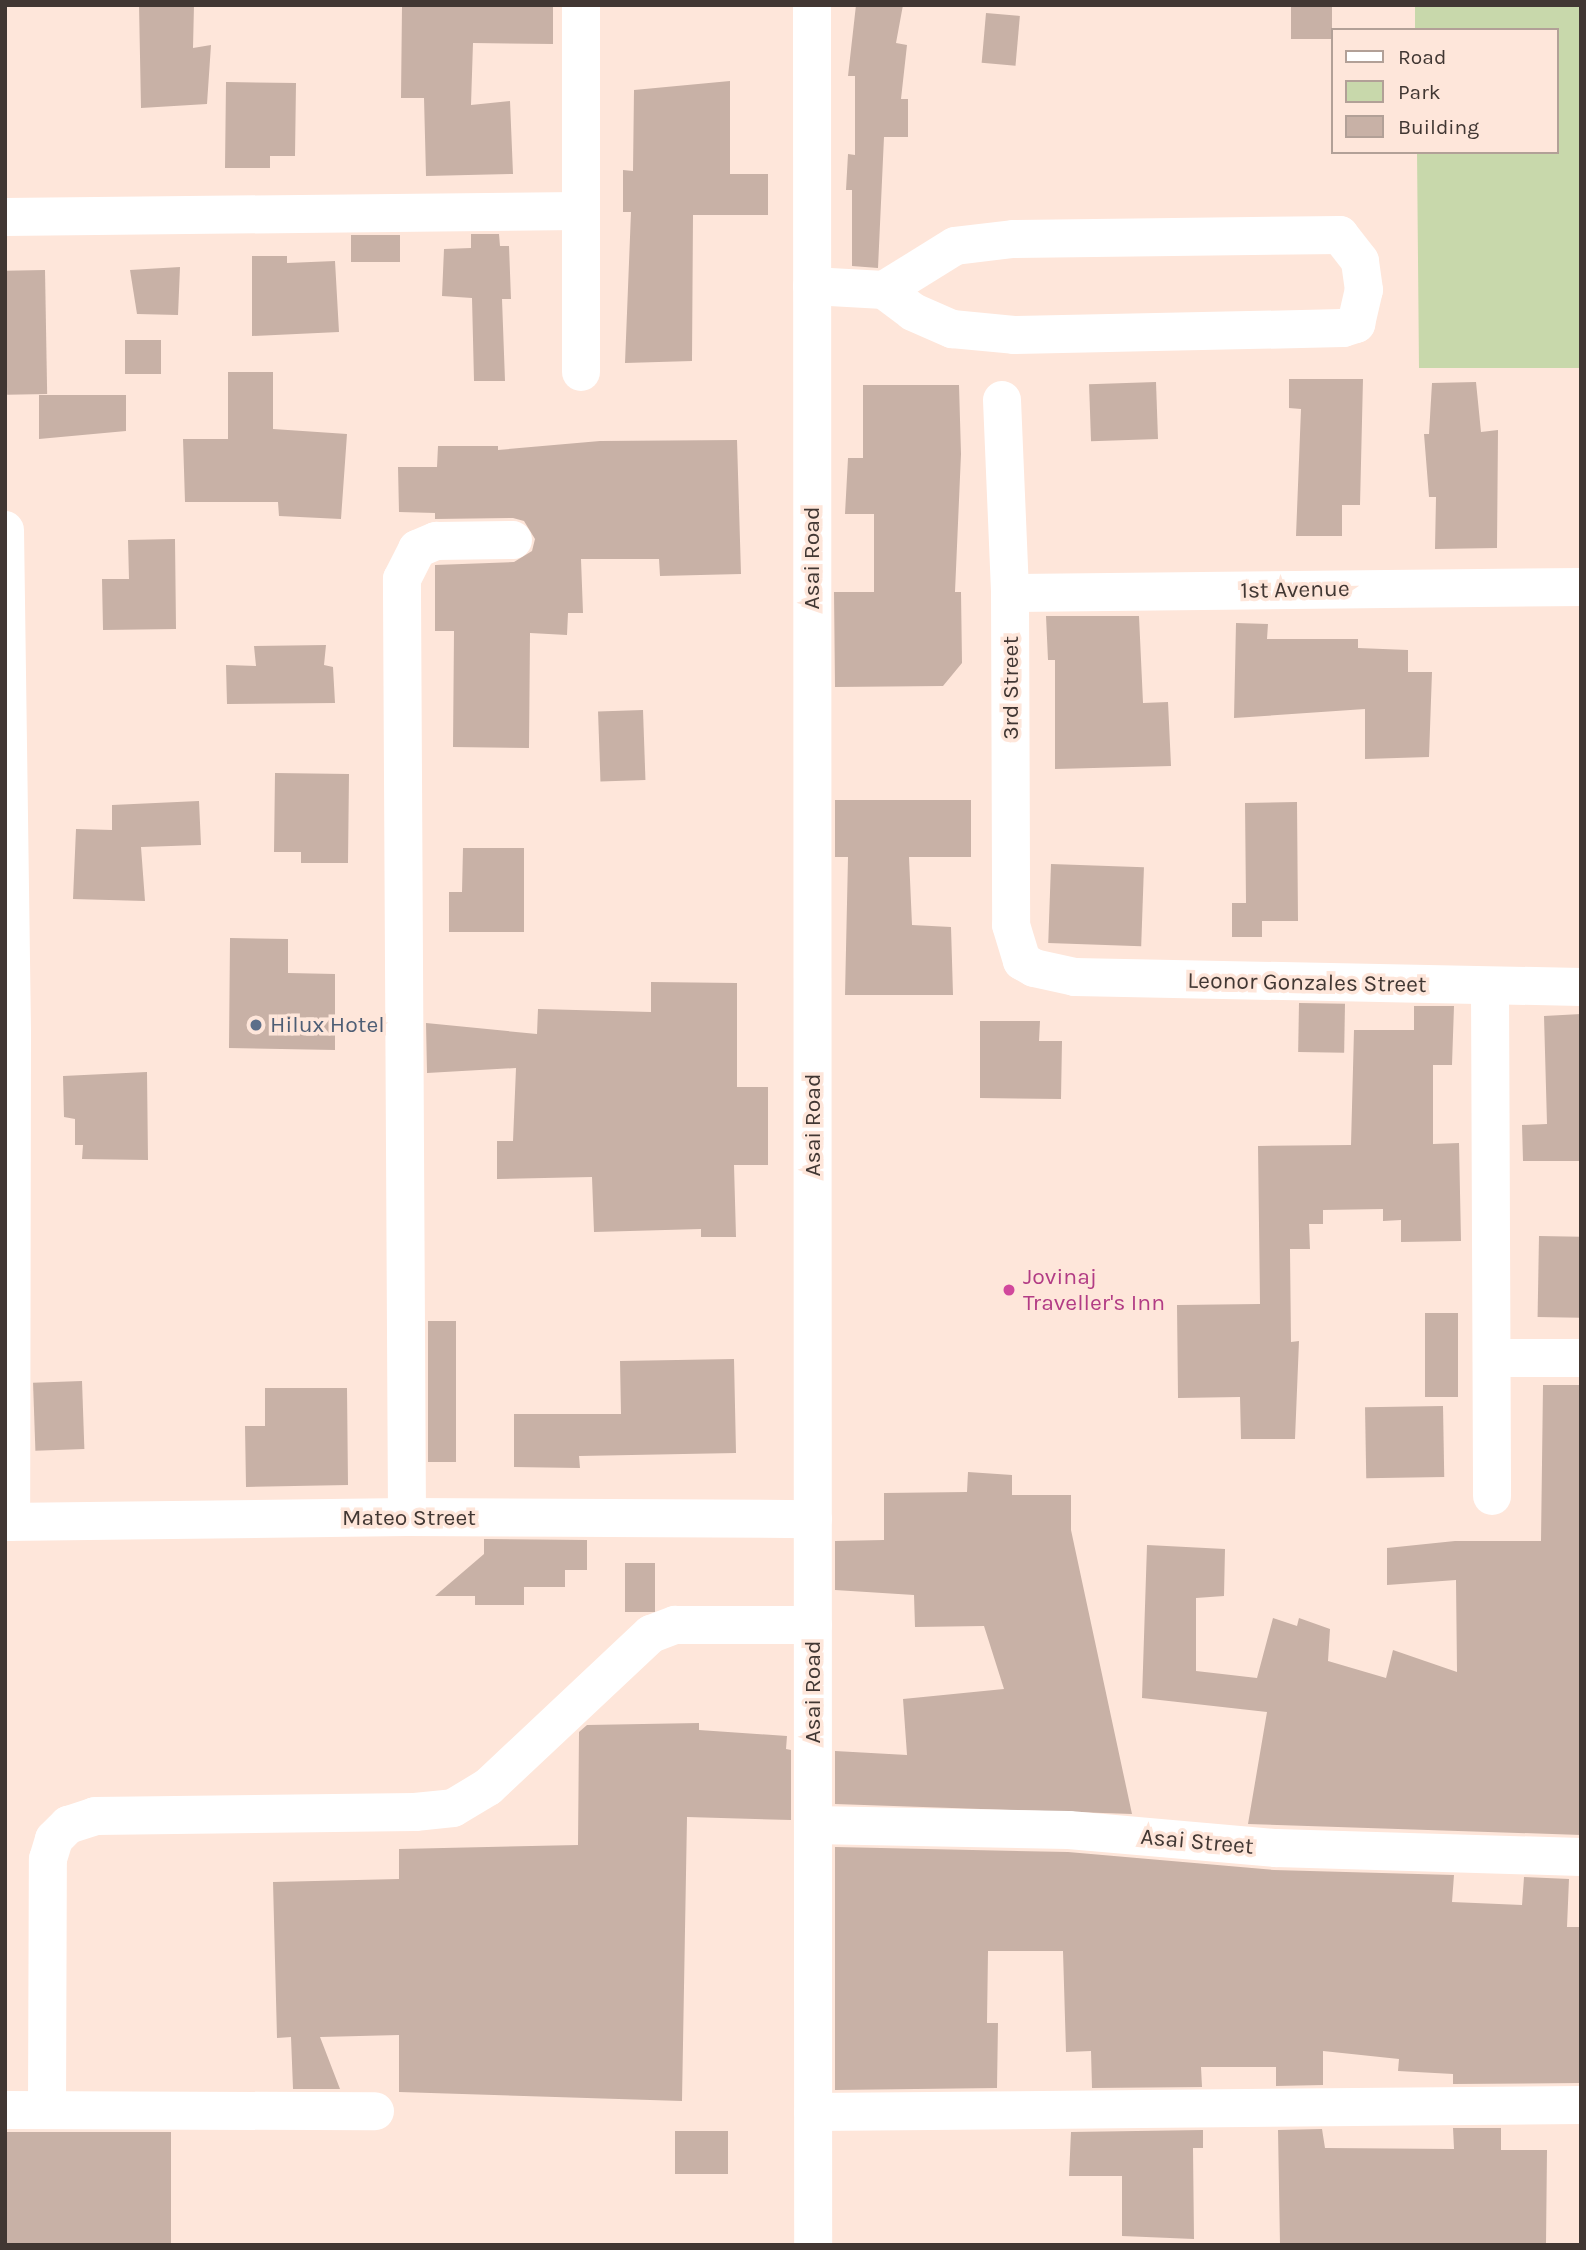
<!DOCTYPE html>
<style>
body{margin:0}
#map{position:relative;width:1586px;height:2250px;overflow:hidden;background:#fee6da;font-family:Karla,sans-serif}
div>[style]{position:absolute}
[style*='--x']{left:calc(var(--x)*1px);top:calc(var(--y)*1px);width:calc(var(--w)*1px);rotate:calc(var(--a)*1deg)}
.green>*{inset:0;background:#c8d8ab}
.building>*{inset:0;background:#c8b1a6;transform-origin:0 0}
.minor>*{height:38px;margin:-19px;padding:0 19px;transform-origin:19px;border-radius:19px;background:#fff}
.dots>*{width:19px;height:19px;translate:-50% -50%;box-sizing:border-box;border:4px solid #fee6da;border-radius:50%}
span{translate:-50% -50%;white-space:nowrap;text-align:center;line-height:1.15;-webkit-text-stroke:7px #fee6da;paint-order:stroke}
.street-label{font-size:23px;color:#413733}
.service-label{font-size:23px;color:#4e5e75}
.left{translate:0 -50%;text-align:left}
.hotel-label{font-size:23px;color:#b23c85}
.frame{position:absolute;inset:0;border:7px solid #413733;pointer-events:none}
.legend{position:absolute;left:1331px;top:28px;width:228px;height:126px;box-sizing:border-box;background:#fee6da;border:2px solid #b2a097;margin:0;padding:9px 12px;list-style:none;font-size:21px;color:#413733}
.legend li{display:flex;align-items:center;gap:14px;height:35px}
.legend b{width:35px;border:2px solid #b2a097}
</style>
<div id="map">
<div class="green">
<i style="clip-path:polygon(1415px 5px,1581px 5px,1581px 368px,1419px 368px,1417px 152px,1556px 152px,1556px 30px,1415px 30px)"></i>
</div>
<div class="building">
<i style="clip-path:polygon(139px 5px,194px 5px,193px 48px,211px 45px,207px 104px,141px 108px)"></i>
<i style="clip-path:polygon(856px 5px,903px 5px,896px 43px,907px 45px,901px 99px,908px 99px,908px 137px,884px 137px,878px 268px,852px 266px,852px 190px,846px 190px,848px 154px,855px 155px,855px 76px,848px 76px)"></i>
<i style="left:1291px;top:5px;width:41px;height:34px"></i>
<i style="clip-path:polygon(402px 6px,553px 7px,553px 44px,473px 43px,471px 105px,510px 101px,513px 174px,426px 176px,424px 98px,401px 98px)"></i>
<i style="left:986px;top:13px;width:34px;height:50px;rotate:5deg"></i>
<i style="clip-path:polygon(730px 81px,730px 174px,768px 174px,768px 215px,693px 215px,692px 361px,625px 363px,631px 212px,623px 212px,623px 170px,633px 171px,634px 90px)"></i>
<i style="clip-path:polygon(226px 82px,296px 83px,295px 156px,270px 156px,270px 168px,225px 168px)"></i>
<i style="clip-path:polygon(471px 234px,499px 234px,500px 246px,509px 246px,511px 299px,502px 299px,505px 381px,474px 381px,472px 298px,442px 296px,444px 249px,471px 248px)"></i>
<i style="left:351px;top:235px;width:49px;height:27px"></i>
<i style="clip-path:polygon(252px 256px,287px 256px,287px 263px,335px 261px,339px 332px,252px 336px)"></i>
<i style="clip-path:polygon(180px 267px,178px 315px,137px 314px,130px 270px)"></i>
<i style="left:45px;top:270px;width:124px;height:40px;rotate:89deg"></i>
<i style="left:125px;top:340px;width:36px;height:34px"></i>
<i style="clip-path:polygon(228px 372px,273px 372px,273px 429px,347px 434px,341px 519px,279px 516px,278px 502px,185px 502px,183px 439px,228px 439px)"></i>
<i style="clip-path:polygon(1289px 379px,1363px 379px,1360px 505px,1342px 505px,1342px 536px,1296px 536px,1301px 409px,1289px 408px)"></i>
<i style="left:1156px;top:382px;width:57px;height:67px;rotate:88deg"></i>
<i style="clip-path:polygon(1476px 382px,1481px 432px,1498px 430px,1497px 548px,1435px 549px,1436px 497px,1429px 497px,1424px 434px,1429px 434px,1432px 383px)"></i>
<i style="clip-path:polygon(863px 385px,959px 385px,961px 454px,955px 592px,961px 592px,962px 663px,943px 686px,835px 687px,834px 592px,874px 592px,874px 514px,845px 514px,848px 458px,863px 458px)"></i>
<i style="clip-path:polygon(39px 395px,126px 395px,126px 431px,39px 439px)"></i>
<i style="clip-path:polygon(737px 440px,741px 574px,660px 576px,659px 559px,581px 559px,583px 613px,568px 613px,567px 635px,530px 633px,529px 748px,453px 747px,454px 631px,435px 631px,435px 565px,514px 562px,532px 551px,535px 539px,524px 521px,513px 518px,435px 519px,435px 513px,399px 512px,398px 467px,437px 467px,438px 446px,498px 446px,498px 450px,600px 441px)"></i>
<i style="clip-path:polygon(175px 539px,176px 629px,103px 630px,102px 579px,129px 579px,128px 540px)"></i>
<i style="clip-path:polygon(1046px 616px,1139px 616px,1143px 703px,1168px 702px,1171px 766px,1055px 769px,1055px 660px,1048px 660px)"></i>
<i style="clip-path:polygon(1236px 623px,1268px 624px,1267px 639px,1358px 639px,1358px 648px,1408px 650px,1408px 672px,1432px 672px,1429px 757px,1365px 759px,1365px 709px,1234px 718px)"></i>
<i style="clip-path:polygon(326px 645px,324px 665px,333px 667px,335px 703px,227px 704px,226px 665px,256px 666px,254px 646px)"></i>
<i style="left:643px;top:710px;width:70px;height:45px;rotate:88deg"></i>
<i style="clip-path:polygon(275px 773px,349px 774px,348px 863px,301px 863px,301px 852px,274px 852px)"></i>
<i style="clip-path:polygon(835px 800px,971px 800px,971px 857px,909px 857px,912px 925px,951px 927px,953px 995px,845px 995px,848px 857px,835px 857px)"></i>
<i style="clip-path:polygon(199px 801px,201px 845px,141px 847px,145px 901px,73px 899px,76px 829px,112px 830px,112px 805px)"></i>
<i style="clip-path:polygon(1297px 802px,1298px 921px,1262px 921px,1262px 937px,1232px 937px,1232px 903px,1246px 903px,1245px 803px)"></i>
<i style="clip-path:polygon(463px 848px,524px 848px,524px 932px,449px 932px,449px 892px,462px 892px)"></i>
<i style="left:1051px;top:864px;width:93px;height:79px;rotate:2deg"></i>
<i style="clip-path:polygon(230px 938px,288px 939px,288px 973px,335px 974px,335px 1050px,229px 1048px)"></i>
<i style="clip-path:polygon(651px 982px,737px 983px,737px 1087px,768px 1087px,768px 1165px,734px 1165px,736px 1237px,701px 1237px,701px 1229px,594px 1232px,592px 1177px,497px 1179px,497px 1141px,513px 1141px,516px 1068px,427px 1073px,426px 1023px,537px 1034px,538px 1009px,651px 1012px)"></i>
<i style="left:1299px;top:1003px;width:46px;height:49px;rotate:1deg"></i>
<i style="clip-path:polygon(1414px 1006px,1454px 1006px,1452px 1065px,1433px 1065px,1433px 1144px,1459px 1143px,1461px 1241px,1401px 1242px,1401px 1220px,1383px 1221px,1383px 1209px,1323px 1210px,1323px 1224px,1309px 1224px,1310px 1249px,1290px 1249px,1291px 1342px,1299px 1341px,1295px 1439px,1241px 1439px,1240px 1397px,1178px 1398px,1177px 1305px,1260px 1304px,1258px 1146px,1351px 1145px,1354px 1030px,1414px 1030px)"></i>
<i style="clip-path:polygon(1581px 1014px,1581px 1161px,1523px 1161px,1522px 1125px,1547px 1124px,1544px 1016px)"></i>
<i style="clip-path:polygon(980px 1021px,1040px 1021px,1039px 1041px,1062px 1041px,1061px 1099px,980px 1098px)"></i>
<i style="clip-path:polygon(147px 1072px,148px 1160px,82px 1159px,83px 1145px,75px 1145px,75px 1119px,64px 1117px,63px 1076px)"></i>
<i style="left:1539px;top:1236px;width:42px;height:81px;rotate:1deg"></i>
<i style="left:1425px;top:1313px;width:33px;height:84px"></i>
<i style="left:428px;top:1321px;width:28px;height:141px"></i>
<i style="clip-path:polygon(734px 1359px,736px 1453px,579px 1456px,580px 1468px,514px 1467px,514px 1414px,621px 1414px,620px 1361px)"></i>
<i style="left:82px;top:1381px;width:68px;height:49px;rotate:88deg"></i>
<i style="clip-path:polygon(1543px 1385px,1581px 1385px,1581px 1835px,1248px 1824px,1267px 1712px,1142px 1698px,1147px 1545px,1225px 1549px,1224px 1596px,1196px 1598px,1196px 1671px,1257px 1678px,1273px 1618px,1297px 1626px,1299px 1618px,1330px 1629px,1328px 1661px,1386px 1678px,1393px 1650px,1457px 1672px,1456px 1580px,1387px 1585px,1387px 1548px,1455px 1541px,1541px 1541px)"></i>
<i style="clip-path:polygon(265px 1388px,347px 1388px,348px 1485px,246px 1487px,245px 1426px,265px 1426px)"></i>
<i style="left:1443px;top:1406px;width:71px;height:78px;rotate:89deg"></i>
<i style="clip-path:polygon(968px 1472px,1012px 1475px,1012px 1495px,1071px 1495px,1071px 1530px,1132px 1814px,835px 1804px,835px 1751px,907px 1755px,903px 1699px,1004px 1689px,984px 1626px,915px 1627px,914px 1595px,835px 1590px,835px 1541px,884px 1540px,884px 1493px,967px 1492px)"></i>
<i style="clip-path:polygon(484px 1539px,587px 1540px,587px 1570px,565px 1570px,565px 1587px,524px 1587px,524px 1605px,475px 1605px,475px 1596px,435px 1596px,484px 1554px)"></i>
<i style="left:625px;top:1563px;width:30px;height:49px"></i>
<i style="clip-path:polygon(699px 1723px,699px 1730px,787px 1736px,786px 1749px,791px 1750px,791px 1820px,687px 1817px,682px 2101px,399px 2092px,399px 2035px,320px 2037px,340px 2089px,293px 2089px,291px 2037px,277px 2038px,273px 1882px,399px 1879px,399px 1849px,578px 1845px,579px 1732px,587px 1725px)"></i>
<i style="clip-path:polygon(835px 1847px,1068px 1852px,1274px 1870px,1454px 1875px,1452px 1902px,1522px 1905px,1524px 1877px,1569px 1879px,1567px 1927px,1581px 1927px,1581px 2083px,1453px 2084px,1453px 2074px,1398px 2071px,1399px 2059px,1323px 2051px,1323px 2085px,1276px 2086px,1276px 2067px,1201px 2067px,1202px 2087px,1092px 2088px,1091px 2051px,1066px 2052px,1063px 1951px,988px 1951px,987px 2023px,998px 2023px,997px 2088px,835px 2090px)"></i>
<i style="clip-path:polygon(1453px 2128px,1501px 2128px,1501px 2150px,1547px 2150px,1546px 2245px,1280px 2245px,1278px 2130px,1322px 2129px,1325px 2148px,1454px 2149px)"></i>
<i style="clip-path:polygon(1203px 2130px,1203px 2148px,1193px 2148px,1194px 2239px,1122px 2236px,1122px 2176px,1069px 2176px,1071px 2132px)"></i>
<i style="left:675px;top:2131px;width:53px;height:43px"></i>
<i style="left:5px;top:2132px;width:166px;height:113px"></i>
</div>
<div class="minor">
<i style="--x:812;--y:5;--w:2240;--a:89.97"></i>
<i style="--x:5;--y:217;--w:574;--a:-0.6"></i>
<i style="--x:812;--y:286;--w:72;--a:3.2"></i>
<i style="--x:884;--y:290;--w:36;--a:37"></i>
<i style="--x:913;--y:312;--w:43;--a:23.6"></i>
<i style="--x:952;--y:329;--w:62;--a:5.5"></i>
<i style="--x:1014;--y:335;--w:329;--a:-1.2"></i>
<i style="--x:1343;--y:328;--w:14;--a:-17"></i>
<i style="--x:1356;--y:324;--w:35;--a:-77"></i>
<i style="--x:1364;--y:290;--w:29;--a:-98"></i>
<i style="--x:1360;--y:261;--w:33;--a:-128"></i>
<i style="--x:1340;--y:235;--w:327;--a:179.3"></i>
<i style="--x:1013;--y:239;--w:58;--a:173.1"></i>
<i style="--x:955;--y:246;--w:84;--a:148.2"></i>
<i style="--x:581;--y:372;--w:367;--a:-90"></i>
<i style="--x:1002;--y:400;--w:193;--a:87.6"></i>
<i style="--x:1010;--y:593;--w:332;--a:89.8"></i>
<i style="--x:1011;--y:925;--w:38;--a:73"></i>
<i style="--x:1022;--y:961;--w:14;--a:30"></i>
<i style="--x:1034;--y:968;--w:42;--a:12.4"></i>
<i style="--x:1075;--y:977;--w:506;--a:1.13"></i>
<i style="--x:5;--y:530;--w:504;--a:89.2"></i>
<i style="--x:12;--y:1034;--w:488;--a:90.1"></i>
<i style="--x:1010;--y:593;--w:571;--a:-0.6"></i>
<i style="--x:1490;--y:987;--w:509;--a:89.77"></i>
<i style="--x:1495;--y:1358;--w:86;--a:0"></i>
<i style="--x:407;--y:1517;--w:938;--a:-90.31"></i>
<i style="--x:402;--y:579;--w:34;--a:-63"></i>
<i style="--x:417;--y:549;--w:21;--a:-23"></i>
<i style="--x:436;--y:541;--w:77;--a:-0.7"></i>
<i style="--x:5;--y:1522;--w:402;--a:-0.7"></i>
<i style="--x:407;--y:1517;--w:406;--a:0.3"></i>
<i style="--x:813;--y:1825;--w:256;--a:1.1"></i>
<i style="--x:1069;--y:1830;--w:208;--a:5"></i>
<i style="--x:1276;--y:1848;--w:305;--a:1.7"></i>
<i style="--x:5;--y:2110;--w:370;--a:0.2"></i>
<i style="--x:47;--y:2110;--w:251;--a:-89.8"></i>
<i style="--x:48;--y:1859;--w:21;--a:-73"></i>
<i style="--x:54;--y:1839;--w:20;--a:-45"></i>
<i style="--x:68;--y:1825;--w:28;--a:-18"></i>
<i style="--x:95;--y:1816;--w:320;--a:-0.7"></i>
<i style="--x:415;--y:1812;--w:38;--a:-6"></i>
<i style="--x:453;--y:1808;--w:41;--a:-31"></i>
<i style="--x:488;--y:1787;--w:224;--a:-43.2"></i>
<i style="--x:651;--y:1634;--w:26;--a:-21"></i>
<i style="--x:675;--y:1625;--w:138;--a:0"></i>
<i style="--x:813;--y:2112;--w:768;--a:-0.52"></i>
</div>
<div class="dots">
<i style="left:256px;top:1025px;background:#5c6f8a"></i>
<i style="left:1009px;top:1290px;background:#d1479c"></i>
</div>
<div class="street-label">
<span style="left:812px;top:558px;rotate:-90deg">Asai Road</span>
<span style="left:1295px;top:590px;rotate:-1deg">1st Avenue</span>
<span style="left:1011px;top:688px;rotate:-90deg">3rd Street</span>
<span style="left:1307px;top:983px;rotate:1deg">Leonor Gonzales Street</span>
<span style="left:813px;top:1125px;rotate:-90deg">Asai Road</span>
<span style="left:409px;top:1518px">Mateo Street</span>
<span style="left:813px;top:1692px;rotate:-90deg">Asai Road</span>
<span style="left:1197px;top:1842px;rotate:5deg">Asai Street</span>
</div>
<div class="service-label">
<span class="left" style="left:270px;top:1025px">Hilux Hotel</span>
</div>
<div class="hotel-label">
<span class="left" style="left:1023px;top:1290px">Jovinaj<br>Traveller's Inn</span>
</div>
<div class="frame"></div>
<ul class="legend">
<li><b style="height:9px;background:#fff"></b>Road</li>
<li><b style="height:19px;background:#c8d8ab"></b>Park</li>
<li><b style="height:19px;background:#c8b1a6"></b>Building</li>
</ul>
</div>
